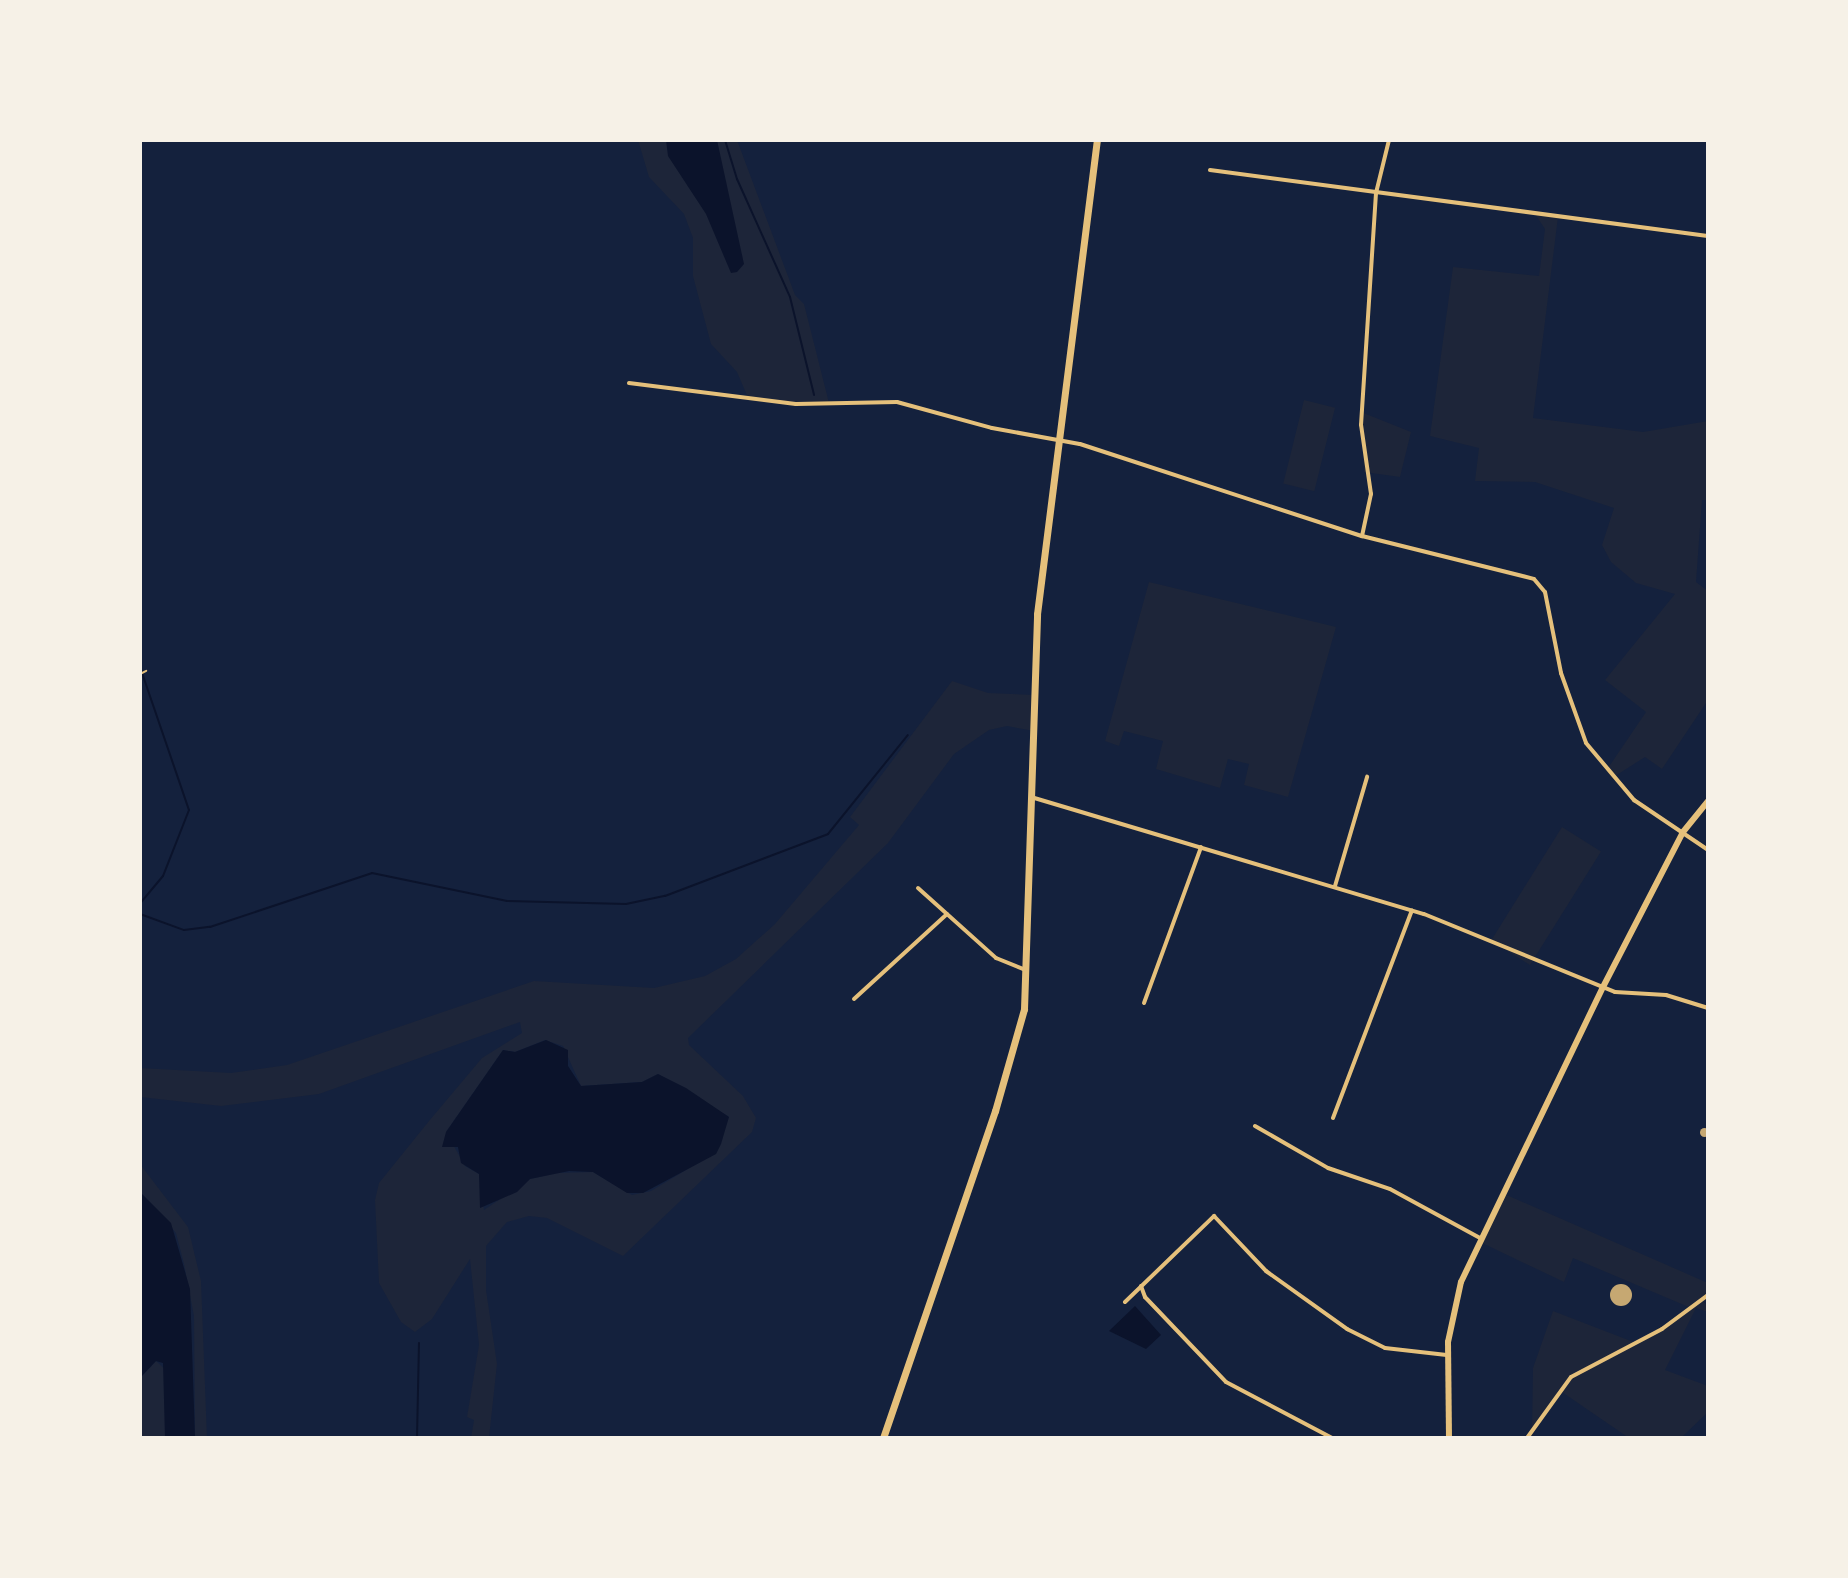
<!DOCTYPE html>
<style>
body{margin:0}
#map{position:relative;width:1848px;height:1578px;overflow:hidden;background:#14213d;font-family:"PT Serif",serif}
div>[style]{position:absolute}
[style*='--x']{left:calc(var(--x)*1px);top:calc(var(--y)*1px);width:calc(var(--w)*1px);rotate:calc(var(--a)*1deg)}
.green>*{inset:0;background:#1d2539;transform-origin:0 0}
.water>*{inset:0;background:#0b132b}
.stream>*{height:2px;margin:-1px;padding:0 1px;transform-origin:1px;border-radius:1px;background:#0b132b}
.building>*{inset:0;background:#c6a872}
.round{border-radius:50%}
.path>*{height:2px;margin:-1px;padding:0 1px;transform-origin:1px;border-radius:1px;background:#e5c07b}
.minor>*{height:4px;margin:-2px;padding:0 2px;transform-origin:2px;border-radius:2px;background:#e5c07b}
.secondary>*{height:6px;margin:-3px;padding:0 3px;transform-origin:3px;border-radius:3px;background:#e5c07b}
.primary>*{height:7px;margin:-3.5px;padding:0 3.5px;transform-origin:3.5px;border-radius:3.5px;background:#e5c07b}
span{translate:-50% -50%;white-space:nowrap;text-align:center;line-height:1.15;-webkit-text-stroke:8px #f6f1e7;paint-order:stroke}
.frame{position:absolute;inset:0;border:142px solid #f6f1e7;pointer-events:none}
</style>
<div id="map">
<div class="green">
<i style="clip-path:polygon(638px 140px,737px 140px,795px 295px,804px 304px,829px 403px,749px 400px,737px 372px,711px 344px,693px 276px,693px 238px,684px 214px,649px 177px)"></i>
<i style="clip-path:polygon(1535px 214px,1558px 217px,1533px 418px,1643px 432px,1708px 421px,1708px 500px,1702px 500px,1696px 582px,1708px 591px,1708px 700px,1662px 769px,1645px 757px,1612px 778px,1606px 771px,1646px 712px,1605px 680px,1675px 594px,1636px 583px,1611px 562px,1602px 545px,1614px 508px,1535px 482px,1475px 481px,1479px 448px,1430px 436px,1453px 267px,1539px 276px,1545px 229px)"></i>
<i style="left:1304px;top:400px;width:32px;height:86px;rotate:14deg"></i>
<i style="clip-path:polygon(1361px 412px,1411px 432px,1400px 477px,1364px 472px)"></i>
<i style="clip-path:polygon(1149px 582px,1336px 627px,1288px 797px,1244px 785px,1249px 764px,1228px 759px,1220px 788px,1156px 769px,1163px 741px,1124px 731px,1119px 746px,1105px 741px)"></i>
<i style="clip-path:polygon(evenodd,952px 681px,988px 693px,1035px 695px,1034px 731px,1007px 726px,989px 730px,954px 754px,888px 843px,688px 1038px,689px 1045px,743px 1096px,756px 1118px,752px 1132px,623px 1256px,547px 1218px,529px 1216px,507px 1222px,486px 1246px,486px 1290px,497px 1364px,489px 1438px,471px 1438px,474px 1420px,467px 1417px,479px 1345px,470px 1259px,432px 1319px,415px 1332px,401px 1322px,379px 1283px,375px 1200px,379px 1183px,429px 1121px,482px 1058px,522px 1033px,520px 1022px,319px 1094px,221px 1106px,140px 1097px,140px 1068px,231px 1073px,287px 1065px,534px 981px,654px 988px,705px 976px,736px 959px,775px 924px,859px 825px,850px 817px,952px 681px,545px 1040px,563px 1046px,581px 1086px,642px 1082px,658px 1074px,729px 1117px,701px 1161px,651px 1191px,632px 1195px,593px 1172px,556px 1173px,530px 1179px,484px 1210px,479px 1174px,465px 1166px,446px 1132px,503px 1050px,515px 1052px,545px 1040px)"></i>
<i style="left:1562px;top:827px;width:46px;height:134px;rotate:32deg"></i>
<i style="clip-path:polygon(140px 1164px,188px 1227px,201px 1281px,207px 1438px,195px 1438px,194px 1316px,184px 1264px,176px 1233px,140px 1192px)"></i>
<i style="clip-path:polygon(1502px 1193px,1708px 1283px,1708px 1295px,1701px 1301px,1708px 1305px,1708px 1312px,1696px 1308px,1665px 1370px,1708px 1386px,1708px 1412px,1681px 1438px,1629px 1438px,1559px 1390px,1532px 1432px,1533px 1368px,1553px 1311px,1636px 1343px,1691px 1308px,1573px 1258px,1564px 1282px,1478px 1241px)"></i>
<i style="clip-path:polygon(156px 1361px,166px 1370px,165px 1438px,140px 1438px,140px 1378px)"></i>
</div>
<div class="water">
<i style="clip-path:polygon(666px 140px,717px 140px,744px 264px,737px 272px,731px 273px,706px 214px,668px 156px)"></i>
<i style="clip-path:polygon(546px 1040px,568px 1050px,568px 1066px,581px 1086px,642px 1082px,658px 1074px,686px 1088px,729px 1117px,721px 1144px,716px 1154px,643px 1193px,627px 1193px,593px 1172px,569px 1171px,530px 1179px,517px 1192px,480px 1208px,479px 1174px,461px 1163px,458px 1147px,442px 1147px,446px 1132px,503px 1050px,515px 1052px)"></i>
<i style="clip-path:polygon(140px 1192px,171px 1223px,190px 1289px,195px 1438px,165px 1438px,163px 1363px,156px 1361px,140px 1378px)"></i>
<i style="clip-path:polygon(1135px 1306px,1161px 1335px,1146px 1349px,1109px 1331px)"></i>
</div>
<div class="stream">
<i style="--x:725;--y:140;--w:41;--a:72.9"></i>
<i style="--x:737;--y:179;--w:129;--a:65.8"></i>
<i style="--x:790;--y:297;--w:101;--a:76.2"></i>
<i style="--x:140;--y:667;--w:151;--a:71.1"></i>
<i style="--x:189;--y:810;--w:71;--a:111.5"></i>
<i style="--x:163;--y:876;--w:35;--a:130"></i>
<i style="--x:140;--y:914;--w:47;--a:20"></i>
<i style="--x:184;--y:930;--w:26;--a:-7"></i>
<i style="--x:210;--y:927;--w:171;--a:-18.4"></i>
<i style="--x:372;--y:873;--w:138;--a:11.7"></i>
<i style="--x:507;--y:901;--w:119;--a:1.4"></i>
<i style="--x:626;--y:904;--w:40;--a:-12"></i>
<i style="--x:665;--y:896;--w:174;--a:-20.8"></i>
<i style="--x:828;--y:834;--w:127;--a:-51.1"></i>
<i style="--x:417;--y:1438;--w:95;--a:-88.8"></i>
</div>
<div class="building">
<i class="round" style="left:1699.5px;top:1127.5px;width:9px;height:9px"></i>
<i class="round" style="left:1610px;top:1284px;width:22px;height:22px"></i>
</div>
<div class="path">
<i style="--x:140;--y:674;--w:7;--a:-27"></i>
</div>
<div class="minor">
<i style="--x:1210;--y:170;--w:502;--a:7.55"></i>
<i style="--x:629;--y:383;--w:168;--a:7.2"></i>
<i style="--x:796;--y:404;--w:101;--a:-1.1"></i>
<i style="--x:897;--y:402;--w:98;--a:15.3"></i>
<i style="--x:992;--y:428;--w:89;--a:10.3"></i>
<i style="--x:1080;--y:444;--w:297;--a:18.1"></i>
<i style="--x:1362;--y:536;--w:177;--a:14"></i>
<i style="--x:1534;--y:579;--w:17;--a:50"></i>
<i style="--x:1545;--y:592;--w:83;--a:78.8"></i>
<i style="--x:1561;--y:673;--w:74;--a:70.3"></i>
<i style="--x:1586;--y:743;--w:75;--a:49.9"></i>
<i style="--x:1634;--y:800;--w:89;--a:34"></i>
<i style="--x:1362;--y:536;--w:43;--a:-77.9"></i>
<i style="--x:1371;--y:494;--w:70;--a:-98.2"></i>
<i style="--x:1361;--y:425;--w:232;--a:-86.3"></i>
<i style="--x:1376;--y:193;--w:55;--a:-76.2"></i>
<i style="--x:1031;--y:797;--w:410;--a:16.6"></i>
<i style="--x:1424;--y:914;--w:206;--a:22.2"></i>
<i style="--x:1615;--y:992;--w:51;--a:3.4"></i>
<i style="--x:1666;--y:995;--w:44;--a:17.2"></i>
<i style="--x:1335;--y:886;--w:114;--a:-73.6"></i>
<i style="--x:918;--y:888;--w:105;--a:41.9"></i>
<i style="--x:996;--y:958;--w:31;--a:22"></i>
<i style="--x:854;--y:999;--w:126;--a:-42.4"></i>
<i style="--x:1144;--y:1003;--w:166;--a:-69.9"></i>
<i style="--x:1333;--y:1118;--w:222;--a:-69.2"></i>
<i style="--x:1255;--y:1126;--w:84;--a:29.9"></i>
<i style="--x:1328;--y:1168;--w:65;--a:18.7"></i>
<i style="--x:1390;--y:1189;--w:102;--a:28.6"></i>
<i style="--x:1141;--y:1286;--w:12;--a:70"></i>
<i style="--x:1145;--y:1297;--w:117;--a:46.4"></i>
<i style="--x:1226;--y:1382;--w:120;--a:27.8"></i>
<i style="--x:1125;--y:1302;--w:124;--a:-44"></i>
<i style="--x:1214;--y:1216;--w:76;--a:46.6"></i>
<i style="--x:1266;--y:1271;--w:100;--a:35.6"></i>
<i style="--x:1347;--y:1329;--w:42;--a:26.6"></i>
<i style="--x:1385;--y:1348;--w:62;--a:6.4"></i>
<i style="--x:1527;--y:1438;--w:75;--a:-54.2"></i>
<i style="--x:1571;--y:1377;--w:103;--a:-27.8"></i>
<i style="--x:1662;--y:1329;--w:57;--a:-36.5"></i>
</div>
<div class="secondary">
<i style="--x:1449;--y:1438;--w:96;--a:-90.6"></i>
<i style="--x:1448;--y:1342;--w:61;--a:-77.8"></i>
<i style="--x:1461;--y:1282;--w:327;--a:-64.3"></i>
<i style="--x:1603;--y:987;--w:174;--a:-62.7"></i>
<i style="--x:1683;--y:832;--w:40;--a:-51"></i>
</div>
<div class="primary">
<i style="--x:883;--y:1438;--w:346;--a:-71.1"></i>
<i style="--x:995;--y:1111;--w:106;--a:-74.1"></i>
<i style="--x:1024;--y:1009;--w:395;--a:-88.1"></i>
<i style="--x:1037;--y:614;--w:478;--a:-82.8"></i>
</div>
<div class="frame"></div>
</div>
